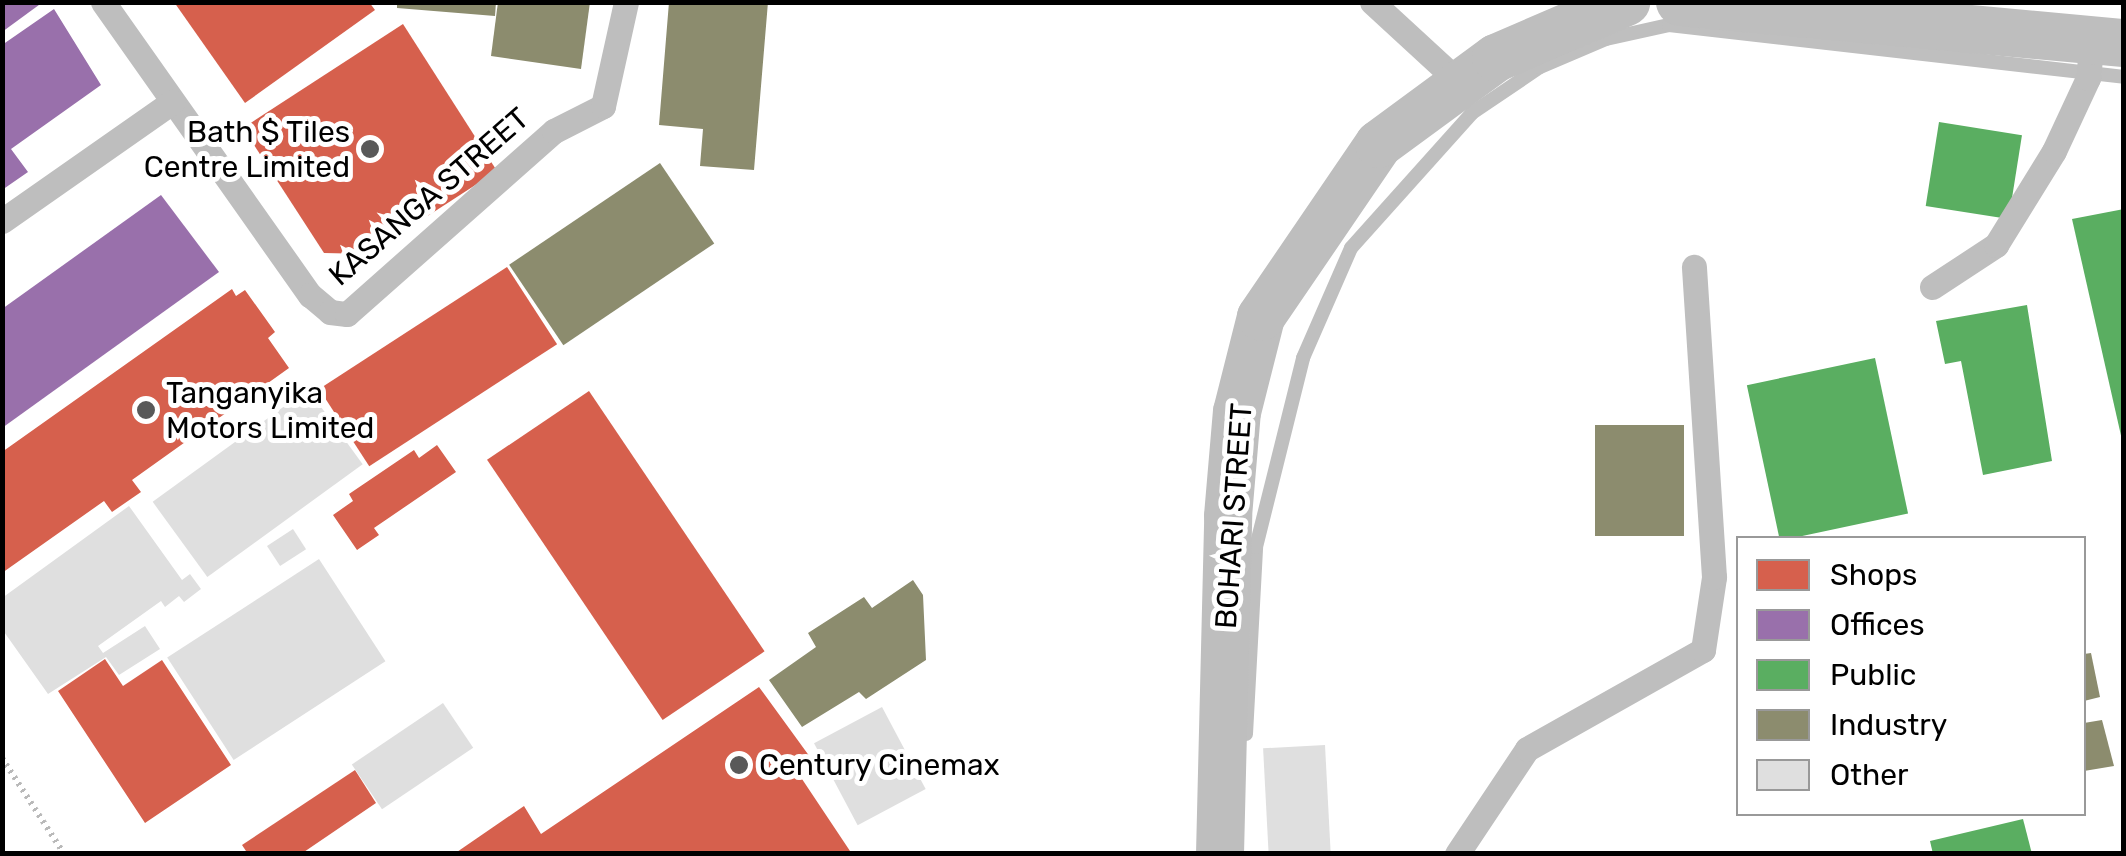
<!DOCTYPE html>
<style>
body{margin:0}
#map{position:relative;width:2126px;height:856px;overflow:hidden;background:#fff;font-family:Rubik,sans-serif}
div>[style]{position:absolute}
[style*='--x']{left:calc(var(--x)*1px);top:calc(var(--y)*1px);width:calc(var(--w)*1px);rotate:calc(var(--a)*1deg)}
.shops>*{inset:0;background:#d6604d;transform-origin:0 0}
.offices>*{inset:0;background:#9970ab}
.public>*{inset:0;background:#5aae61;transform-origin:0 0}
.industry>*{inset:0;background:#8c8c6e;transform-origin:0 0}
.stream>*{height:14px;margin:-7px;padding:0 7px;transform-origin:7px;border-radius:7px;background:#bfbfbf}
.building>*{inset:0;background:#dfdfdf;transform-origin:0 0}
.path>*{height:6px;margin-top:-3px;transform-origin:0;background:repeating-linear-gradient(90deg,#b9b9b9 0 2.5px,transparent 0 7.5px)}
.service>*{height:25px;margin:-12.5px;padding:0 12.5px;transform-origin:12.5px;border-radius:12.5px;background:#bebebe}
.minor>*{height:48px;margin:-24px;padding:0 24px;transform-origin:24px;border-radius:24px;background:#bebebe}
.dots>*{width:28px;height:28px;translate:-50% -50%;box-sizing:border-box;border:5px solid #fff;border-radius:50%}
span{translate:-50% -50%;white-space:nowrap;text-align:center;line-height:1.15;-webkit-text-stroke:10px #fff;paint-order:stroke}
.poi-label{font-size:30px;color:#000}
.right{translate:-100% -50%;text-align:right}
.left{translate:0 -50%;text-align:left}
.street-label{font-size:30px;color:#000}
.frame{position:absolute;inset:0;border:5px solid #000;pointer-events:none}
.legend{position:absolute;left:1736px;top:536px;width:350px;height:280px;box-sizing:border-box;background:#fff;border:2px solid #999;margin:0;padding:12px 18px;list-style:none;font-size:30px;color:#000}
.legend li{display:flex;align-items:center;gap:20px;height:50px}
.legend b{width:50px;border:2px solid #999}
</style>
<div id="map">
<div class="shops">
<i style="clip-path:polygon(174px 2px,369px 2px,375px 10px,245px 103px)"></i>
<i style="clip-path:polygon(403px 24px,497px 171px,369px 254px,324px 253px,243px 128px)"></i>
<i style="left:507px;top:267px;width:92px;height:224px;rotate:57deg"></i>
<i style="clip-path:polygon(232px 289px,236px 296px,245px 290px,275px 332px,268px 338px,289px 368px,132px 480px,141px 492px,112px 512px,104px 501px,2px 573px,2px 452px)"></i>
<i style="left:589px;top:391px;width:314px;height:123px;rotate:56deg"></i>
<i style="clip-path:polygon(437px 445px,456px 472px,374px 528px,379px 535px,357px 550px,333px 515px,353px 501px,349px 494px,414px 450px,419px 458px)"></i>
<i style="clip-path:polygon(105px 659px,123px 686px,162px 660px,231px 765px,145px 823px,58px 691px)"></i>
<i style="clip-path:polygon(759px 687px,818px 768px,802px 779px,852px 854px,454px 854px,524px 806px,541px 834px)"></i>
<i style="clip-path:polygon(355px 770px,376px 803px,301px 854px,248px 854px,242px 845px)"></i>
</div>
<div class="offices">
<i style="clip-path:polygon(2px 2px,43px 2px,2px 32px)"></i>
<i style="clip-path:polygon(54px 9px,101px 85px,11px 149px,28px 172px,2px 190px,2px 45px)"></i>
<i style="clip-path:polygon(161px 195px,219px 272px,2px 428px,2px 309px)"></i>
</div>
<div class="public">
<i style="left:1939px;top:122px;width:84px;height:85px;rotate:9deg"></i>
<i style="clip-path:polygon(2124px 209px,2124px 439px,2122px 440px,2072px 219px)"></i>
<i style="clip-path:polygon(2027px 305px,2052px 461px,1983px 475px,1961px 361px,1945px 364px,1936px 321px)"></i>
<i style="left:1875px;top:358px;width:159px;height:131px;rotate:78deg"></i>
<i style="clip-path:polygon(2023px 819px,2032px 854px,1933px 854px,1930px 841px)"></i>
</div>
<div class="industry">
<i style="clip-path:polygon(397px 2px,496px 2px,495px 16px,397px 8px)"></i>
<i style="clip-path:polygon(498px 2px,590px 2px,581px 69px,491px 56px)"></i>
<i style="clip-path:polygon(669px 2px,768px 2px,754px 170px,700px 166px,703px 129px,659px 125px)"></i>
<i style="left:660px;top:163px;width:97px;height:182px;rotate:56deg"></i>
<i style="left:1595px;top:425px;width:89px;height:111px"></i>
<i style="clip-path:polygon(913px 580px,923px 595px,926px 660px,866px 699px,859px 692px,802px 727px,769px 680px,816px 647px,808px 633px,864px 597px,872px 608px)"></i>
<i style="clip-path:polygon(2091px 653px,2100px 697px,2084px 701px,2084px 654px)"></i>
<i style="clip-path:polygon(2102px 720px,2114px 766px,2084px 771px,2084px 723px)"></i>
</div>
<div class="stream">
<i style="--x:1246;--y:734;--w:187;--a:-86.9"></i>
<i style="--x:1256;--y:547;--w:195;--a:-76"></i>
<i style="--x:1303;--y:358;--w:120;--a:-66.4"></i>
<i style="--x:1351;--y:248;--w:181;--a:-48.1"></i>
<i style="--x:1472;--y:113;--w:82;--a:-34.1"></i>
<i style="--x:1540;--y:67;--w:72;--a:-23"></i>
<i style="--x:1606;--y:39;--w:65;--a:-12.5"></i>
<i style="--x:1669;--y:25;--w:458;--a:6.5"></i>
</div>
<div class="building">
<i style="left:308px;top:389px;width:93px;height:192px;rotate:54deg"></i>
<i style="clip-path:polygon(129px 506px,182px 580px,190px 574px,201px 589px,184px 602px,179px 596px,165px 607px,161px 601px,98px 646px,103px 653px,145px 626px,160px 649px,119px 675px,106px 657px,48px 694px,2px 629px,2px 598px)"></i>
<i style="left:293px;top:529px;width:24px;height:31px;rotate:57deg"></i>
<i style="left:319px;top:559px;width:122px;height:181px;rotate:57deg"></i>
<i style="left:443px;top:703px;width:54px;height:110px;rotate:56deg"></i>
<i style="left:882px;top:707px;width:93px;height:77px;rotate:62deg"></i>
<i style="left:1325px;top:745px;width:109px;height:62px;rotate:87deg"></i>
</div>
<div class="path">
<i style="--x:2;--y:758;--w:114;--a:57.1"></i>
</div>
<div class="service">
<i style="--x:103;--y:2;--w:359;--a:54.8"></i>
<i style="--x:310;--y:295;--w:26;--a:40"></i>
<i style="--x:330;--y:312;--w:17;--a:7"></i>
<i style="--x:347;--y:314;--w:276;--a:-41.5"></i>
<i style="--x:554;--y:131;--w:55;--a:-27"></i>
<i style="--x:603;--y:106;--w:107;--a:-77.5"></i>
<i style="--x:1372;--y:2;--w:117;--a:42.6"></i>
<i style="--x:2;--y:221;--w:208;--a:-35"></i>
<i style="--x:1932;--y:287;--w:77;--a:-33.3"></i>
<i style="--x:1996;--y:245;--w:110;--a:-58.3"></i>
<i style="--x:2054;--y:151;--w:81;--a:-65"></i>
<i style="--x:2088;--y:78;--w:39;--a:-84"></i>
<i style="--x:1457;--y:854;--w:126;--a:-56.3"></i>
<i style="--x:1527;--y:749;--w:202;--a:-29.4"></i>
<i style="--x:1703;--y:650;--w:74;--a:-81.4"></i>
<i style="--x:1714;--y:577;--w:311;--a:-93.7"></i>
</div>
<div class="minor">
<i style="--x:1680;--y:2;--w:446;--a:5.3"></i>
<i style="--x:1220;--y:854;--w:338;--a:-88.6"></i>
<i style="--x:1228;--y:516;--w:104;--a:-85.1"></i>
<i style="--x:1237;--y:412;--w:98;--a:-75.8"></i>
<i style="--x:1261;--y:317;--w:209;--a:-55.7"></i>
<i style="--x:1379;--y:144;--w:145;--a:-36.3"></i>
<i style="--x:1496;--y:58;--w:142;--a:-23.3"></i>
</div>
<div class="dots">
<i style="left:370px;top:149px;background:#595959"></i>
<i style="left:146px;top:410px;background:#595959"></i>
<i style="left:739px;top:765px;background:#595959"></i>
</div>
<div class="poi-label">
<span class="right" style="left:350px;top:149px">Bath $ Tiles<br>Centre Limited</span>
<span class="left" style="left:166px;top:410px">Tanganyika<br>Motors Limited</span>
<span class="left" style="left:759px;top:765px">Century Cinemax</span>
</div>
<div class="street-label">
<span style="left:429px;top:197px;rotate:-41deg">KASANGA STREET</span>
<span style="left:1234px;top:516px;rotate:-86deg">BOHARI STREET</span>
</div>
<div class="frame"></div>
<ul class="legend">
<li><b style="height:28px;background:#d6604d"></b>Shops</li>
<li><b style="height:28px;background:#9970ab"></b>Offices</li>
<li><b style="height:28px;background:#5aae61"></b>Public</li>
<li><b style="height:28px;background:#8c8c6e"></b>Industry</li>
<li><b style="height:28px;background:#dfdfdf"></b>Other</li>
</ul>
</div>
